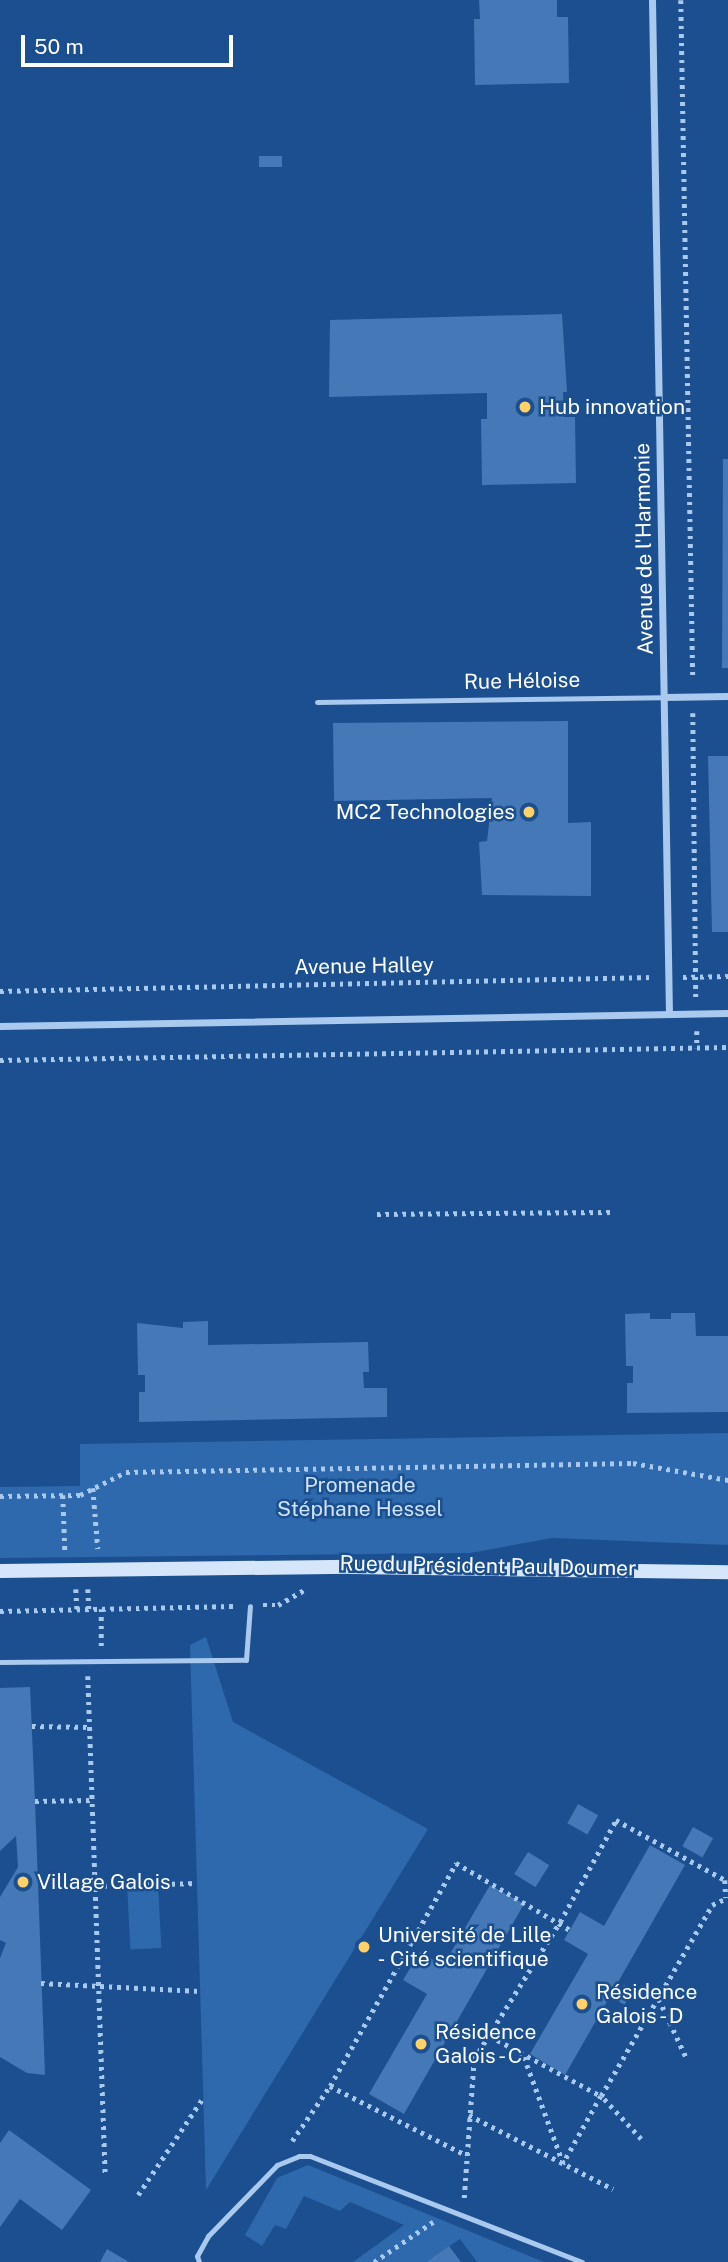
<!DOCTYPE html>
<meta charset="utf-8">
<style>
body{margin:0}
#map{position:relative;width:728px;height:2262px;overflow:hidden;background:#1b4f8f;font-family:"Public Sans",sans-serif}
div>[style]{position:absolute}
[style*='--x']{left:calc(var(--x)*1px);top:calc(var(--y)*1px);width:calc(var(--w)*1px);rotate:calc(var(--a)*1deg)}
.green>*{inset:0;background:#2e69ad;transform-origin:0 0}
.building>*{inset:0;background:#4478b7;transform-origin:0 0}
.path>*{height:4.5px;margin-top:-2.25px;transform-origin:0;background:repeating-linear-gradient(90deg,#a9c9ee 0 3.5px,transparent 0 8.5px)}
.service>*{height:5px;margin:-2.5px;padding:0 2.5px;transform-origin:2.5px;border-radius:2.5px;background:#a9c9ee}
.minor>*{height:7px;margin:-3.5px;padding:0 3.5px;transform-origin:3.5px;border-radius:3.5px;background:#a9c9ee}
.secondary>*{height:14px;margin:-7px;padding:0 7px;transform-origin:7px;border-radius:7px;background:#d6e6fa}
.dots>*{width:19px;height:19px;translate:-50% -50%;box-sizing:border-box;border:4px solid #1b4f8f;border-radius:50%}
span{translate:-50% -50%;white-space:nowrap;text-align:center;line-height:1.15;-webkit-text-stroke:5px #1b4f8f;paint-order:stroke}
.poi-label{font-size:21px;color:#fff}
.left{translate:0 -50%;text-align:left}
.right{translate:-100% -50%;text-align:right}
.street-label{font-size:21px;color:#fff}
.park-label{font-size:21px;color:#cfe3fa}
.scale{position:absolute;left:21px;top:35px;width:212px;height:32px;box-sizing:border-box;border:4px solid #fff;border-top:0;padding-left:9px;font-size:21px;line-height:24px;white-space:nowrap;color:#fff;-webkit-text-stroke:5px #1b4f8f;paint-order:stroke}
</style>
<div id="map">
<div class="green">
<i style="clip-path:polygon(728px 1433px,728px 1545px,552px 1538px,470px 1553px,0 1558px,0 1487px,80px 1486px,80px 1444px)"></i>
<i style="clip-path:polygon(206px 1637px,233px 1722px,428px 1829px,206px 2190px,190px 1645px)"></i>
<i style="left:158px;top:1884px;width:64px;height:31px;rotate:87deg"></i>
<i style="clip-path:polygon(308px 2165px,544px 2262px,477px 2262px,460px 2239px,426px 2262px,353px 2262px,404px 2225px,350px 2202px,340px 2211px,304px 2196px,286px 2229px,275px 2225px,262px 2246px,245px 2235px,277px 2178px)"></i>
</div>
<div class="building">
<i style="clip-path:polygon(479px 0,557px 0,557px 17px,568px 17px,569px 83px,475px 85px,474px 19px,480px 19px)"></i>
<i style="left:259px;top:156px;width:23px;height:11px"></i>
<i style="clip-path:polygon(562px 314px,567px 392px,563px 392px,564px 417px,575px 417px,576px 483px,482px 485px,481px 419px,487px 419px,487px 393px,329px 397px,330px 320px)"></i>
<i style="clip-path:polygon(723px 459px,728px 459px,728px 668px,722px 668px)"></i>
<i style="clip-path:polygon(568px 721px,568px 823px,591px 822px,591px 896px,482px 895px,479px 842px,487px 841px,492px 798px,334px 801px,333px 723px)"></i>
<i style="clip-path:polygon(708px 756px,728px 756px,728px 932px,712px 932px)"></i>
<i style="clip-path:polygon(650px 1313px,650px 1319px,671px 1319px,671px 1313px,695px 1313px,696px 1336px,728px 1336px,728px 1412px,627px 1413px,627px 1383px,633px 1383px,633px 1366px,626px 1366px,625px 1314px)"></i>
<i style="clip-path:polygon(208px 1321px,208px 1345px,368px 1342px,369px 1372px,363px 1372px,364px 1388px,387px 1388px,387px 1417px,139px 1422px,139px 1392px,145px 1392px,145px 1375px,138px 1375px,137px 1323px,183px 1328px,183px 1322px)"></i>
<i style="clip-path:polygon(30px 1687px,35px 1801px,45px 2075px,27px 2073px,0 2057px,0 1958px,6px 1943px,0 1940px,0 1897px,18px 1867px,16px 1836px,0 1851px,0 1688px)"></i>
<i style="left:578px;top:1804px;width:23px;height:22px;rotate:29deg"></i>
<i style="left:693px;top:1827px;width:23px;height:22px;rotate:29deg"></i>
<i style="clip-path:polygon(650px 1845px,685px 1865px,565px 2075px,530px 2054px,588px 1954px,564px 1940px,580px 1912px,604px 1926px)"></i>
<i style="left:528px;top:1852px;width:25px;height:26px;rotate:32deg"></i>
<i style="clip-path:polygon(490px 1885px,524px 1904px,404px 2114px,369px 2094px,427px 1994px,403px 1980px,420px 1952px,443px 1966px)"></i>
<i style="left:624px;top:1985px;width:10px;height:17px;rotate:29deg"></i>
<i style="clip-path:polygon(9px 2130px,91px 2190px,62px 2230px,20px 2199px,0 2227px,0 2143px)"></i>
<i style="clip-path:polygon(449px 2246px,461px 2262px,426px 2262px)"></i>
<i style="clip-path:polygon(107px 2249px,129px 2262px,100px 2262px)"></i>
</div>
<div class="path">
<i style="--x:681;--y:0;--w:679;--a:88.99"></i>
<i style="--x:693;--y:713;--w:285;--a:89.4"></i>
<i style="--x:683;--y:977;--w:45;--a:-1.3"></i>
<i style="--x:0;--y:991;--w:654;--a:-1.23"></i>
<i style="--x:697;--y:1031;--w:17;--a:90"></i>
<i style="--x:0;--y:1060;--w:728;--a:-1.02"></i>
<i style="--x:377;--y:1214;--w:238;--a:-0.5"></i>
<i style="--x:93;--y:1488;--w:61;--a:85.3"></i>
<i style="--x:63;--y:1495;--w:55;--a:87.9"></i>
<i style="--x:0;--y:1496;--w:80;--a:-0.7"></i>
<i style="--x:80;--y:1495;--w:51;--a:-26.6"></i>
<i style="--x:126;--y:1472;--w:507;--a:-1.02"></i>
<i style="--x:633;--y:1463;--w:97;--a:10.1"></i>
<i style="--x:76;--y:1589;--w:20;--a:87"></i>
<i style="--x:88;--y:1589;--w:20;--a:87"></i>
<i style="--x:263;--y:1605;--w:15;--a:0"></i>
<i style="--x:278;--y:1605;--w:32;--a:-30"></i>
<i style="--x:0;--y:1611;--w:234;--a:-1.2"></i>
<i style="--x:101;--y:1646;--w:37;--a:-90"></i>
<i style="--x:88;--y:1676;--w:499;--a:88"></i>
<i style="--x:32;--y:1726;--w:58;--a:1"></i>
<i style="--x:35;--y:1801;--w:58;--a:-1"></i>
<i style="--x:95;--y:1886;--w:102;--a:-1.7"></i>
<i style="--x:41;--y:1983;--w:159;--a:2.9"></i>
<i style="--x:659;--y:1999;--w:66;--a:65"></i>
<i style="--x:490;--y:2036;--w:126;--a:28.4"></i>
<i style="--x:601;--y:2096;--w:78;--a:119.2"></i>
<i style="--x:563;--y:2164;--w:116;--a:-110.2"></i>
<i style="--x:330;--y:2086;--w:153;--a:26.9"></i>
<i style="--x:469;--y:2115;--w:162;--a:27.2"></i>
<i style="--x:641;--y:2139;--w:59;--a:-132.9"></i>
<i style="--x:601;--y:2096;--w:221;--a:-59.8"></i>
<i style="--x:712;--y:1905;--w:17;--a:-25"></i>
<i style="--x:292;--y:2141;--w:67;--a:-55.4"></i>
<i style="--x:330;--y:2086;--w:256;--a:-60.5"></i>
<i style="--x:456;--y:1863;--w:132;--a:30.4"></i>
<i style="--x:138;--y:2195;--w:117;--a:-56.2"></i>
<i style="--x:464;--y:2198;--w:139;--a:-85.9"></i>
<i style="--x:474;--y:2059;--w:162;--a:-57.9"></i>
<i style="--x:560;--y:1922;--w:116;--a:-61.2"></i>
<i style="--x:616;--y:1820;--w:124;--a:28.8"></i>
<i style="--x:725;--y:1880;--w:18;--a:87"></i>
<i style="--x:374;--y:2262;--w:73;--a:-34.3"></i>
</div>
<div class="service">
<i style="--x:317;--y:702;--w:347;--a:-0.8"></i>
<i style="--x:0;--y:1662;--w:246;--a:-0.5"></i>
<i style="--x:246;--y:1660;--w:54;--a:-85.8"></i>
<i style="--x:199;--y:2262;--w:6;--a:-108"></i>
<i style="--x:197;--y:2256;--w:23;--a:-61"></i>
<i style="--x:208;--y:2236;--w:99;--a:-45.8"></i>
<i style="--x:277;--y:2165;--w:24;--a:-22"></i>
<i style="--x:299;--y:2156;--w:11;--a:0"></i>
<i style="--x:310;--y:2156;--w:292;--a:21.3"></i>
</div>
<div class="minor">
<i style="--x:652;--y:0;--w:1014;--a:89.04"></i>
<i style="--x:664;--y:697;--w:64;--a:-0.9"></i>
<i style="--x:0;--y:1026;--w:728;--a:-1.02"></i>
</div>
<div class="secondary">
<i style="--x:0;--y:1571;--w:352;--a:-0.7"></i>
<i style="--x:352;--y:1567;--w:376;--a:0.8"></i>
</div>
<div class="dots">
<i style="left:525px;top:407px;background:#ffd166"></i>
<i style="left:529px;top:812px;background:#ffd166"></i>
<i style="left:23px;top:1882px;background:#ffd166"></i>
<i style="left:364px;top:1947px;background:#ffd166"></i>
<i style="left:582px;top:2004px;background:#ffd166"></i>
<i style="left:421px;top:2044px;background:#ffd166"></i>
</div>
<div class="poi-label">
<span class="left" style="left:539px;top:407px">Hub innovation</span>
<span class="right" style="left:515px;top:812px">MC2 Technologies</span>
<span class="left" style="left:37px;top:1882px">Village Galois</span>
<span class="left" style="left:378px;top:1947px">Université de Lille<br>‐ Cité scientifique</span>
<span class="left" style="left:596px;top:2004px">Résidence<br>Galois - D</span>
<span class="left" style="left:435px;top:2044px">Résidence<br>Galois - C</span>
</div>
<div class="street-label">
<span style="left:644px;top:549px;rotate:-91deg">Avenue de l'Harmonie</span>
<span style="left:522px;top:681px;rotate:-1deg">Rue Héloise</span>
<span style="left:364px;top:966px;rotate:-1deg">Avenue Halley</span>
<span style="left:488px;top:1566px;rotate:1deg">Rue du Président Paul Doumer</span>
</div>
<div class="park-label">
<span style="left:360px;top:1497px">Promenade<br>Stéphane Hessel</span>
</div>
<div class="scale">50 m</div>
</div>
